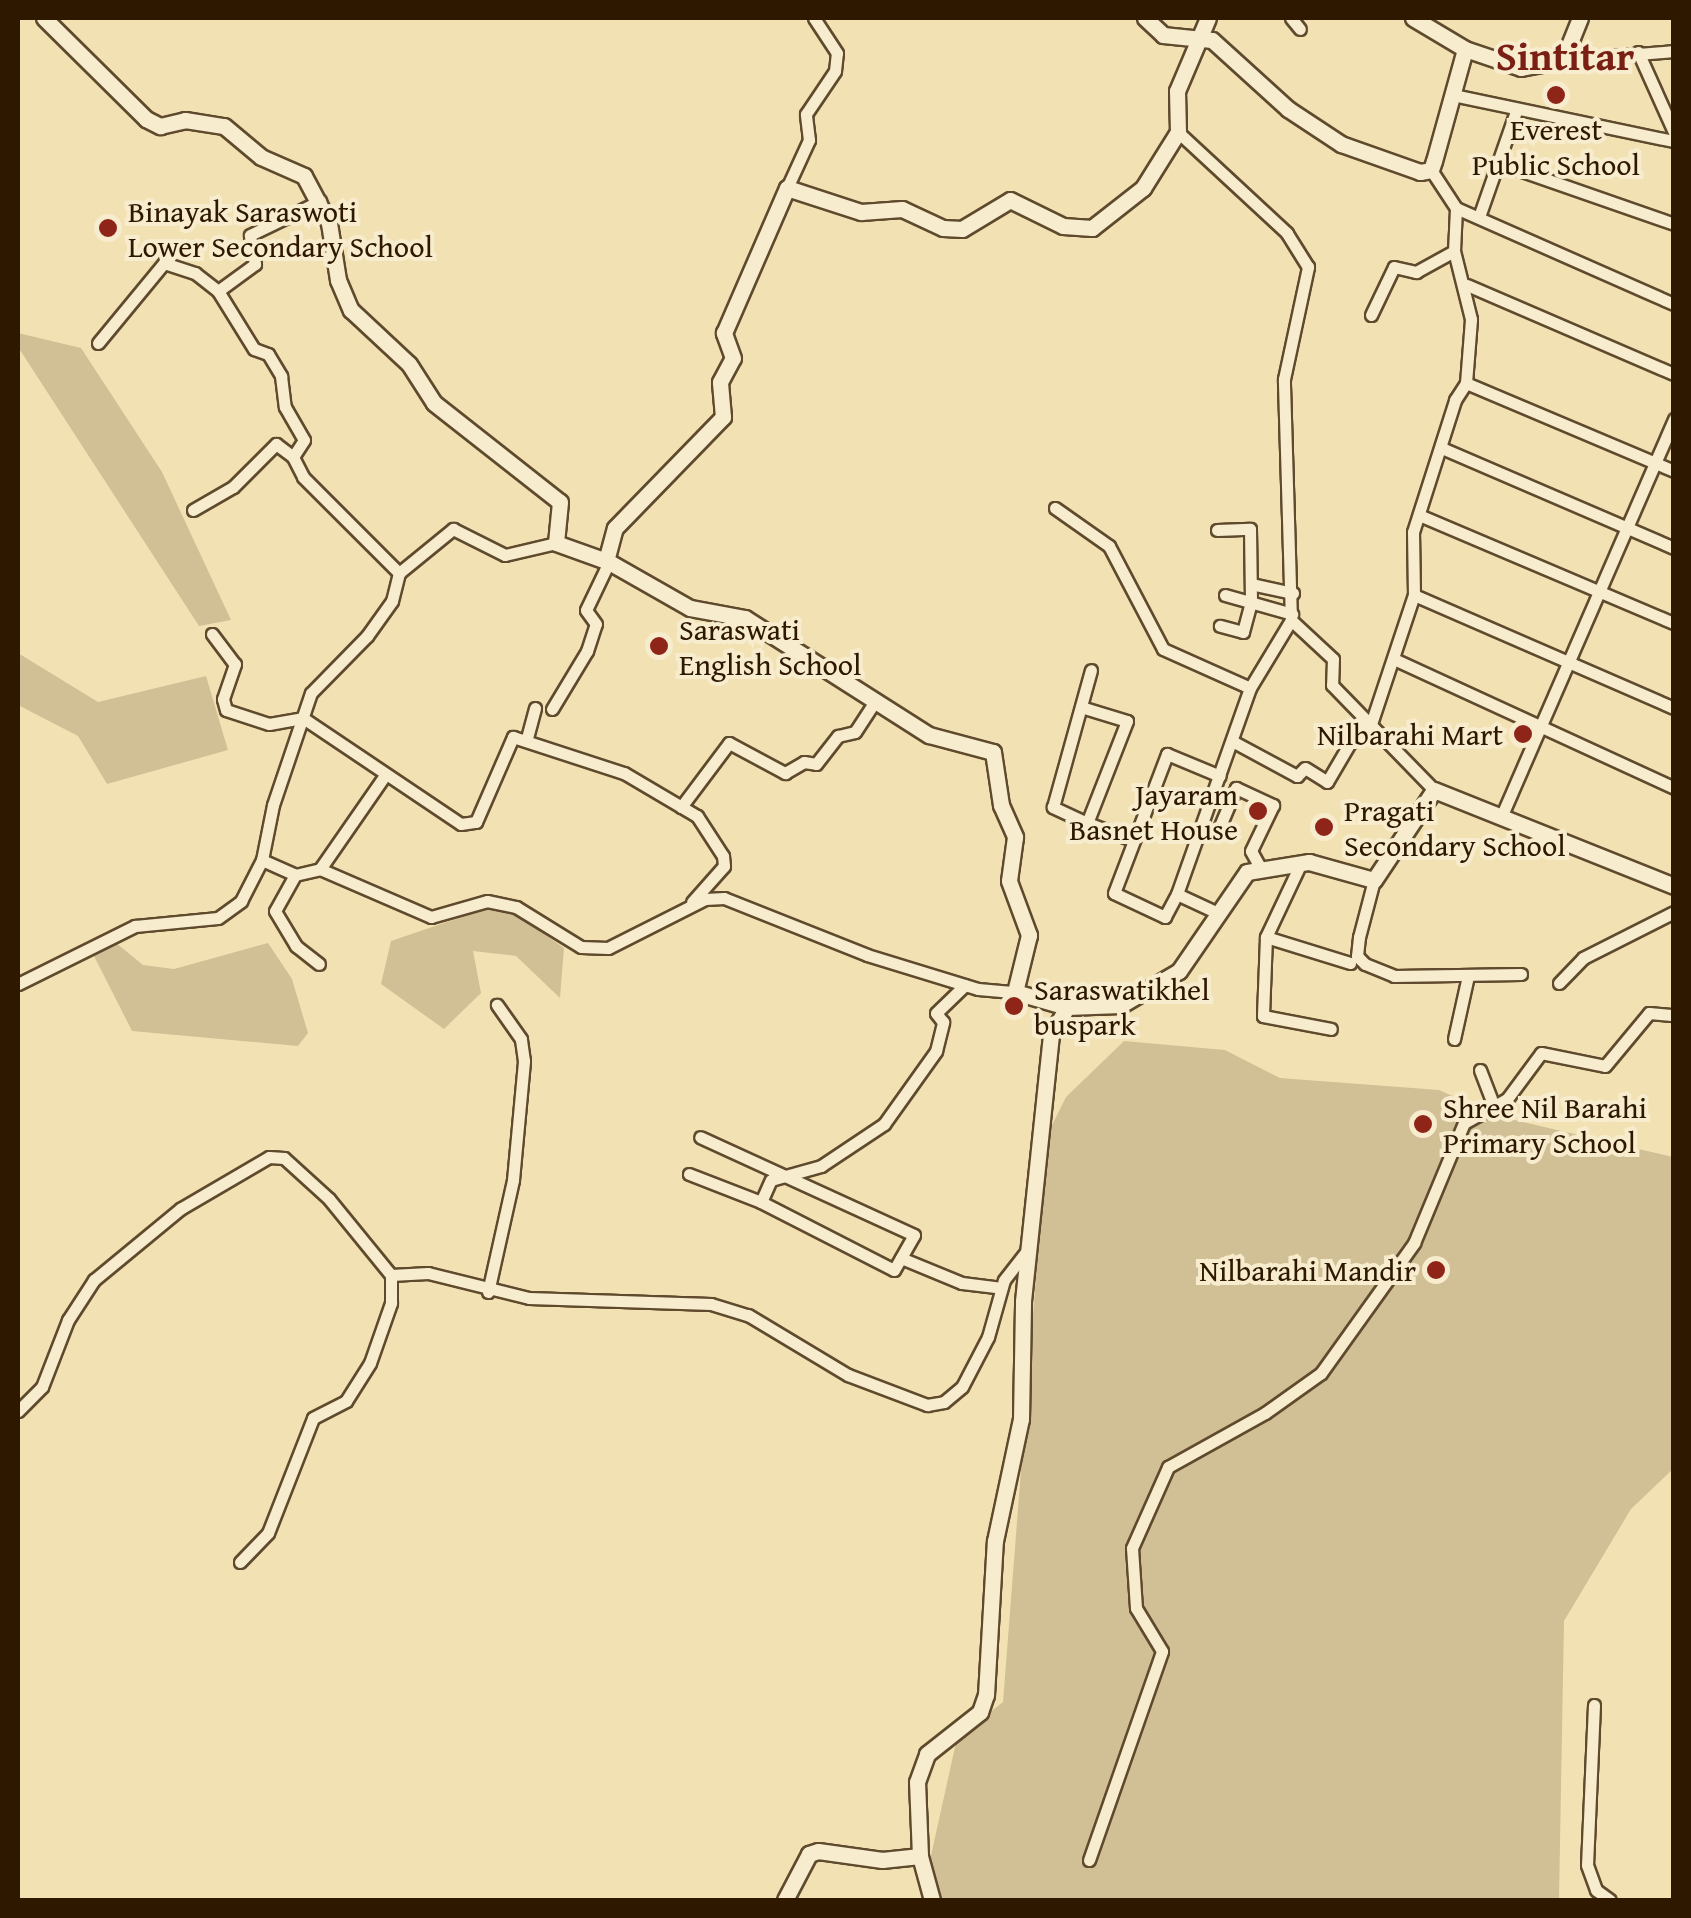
<!DOCTYPE html>
<style>
body{margin:0}
#map{position:relative;width:1691px;height:1918px;overflow:hidden;background:#f2e2b3;font-family:"Gentium Book Plus",serif}
div>[style]{position:absolute}
[style*='--x']{left:calc(var(--x)*1px);top:calc(var(--y)*1px);width:calc(var(--w)*1px);rotate:calc(var(--a)*1deg)}
.green>*{inset:0;background:#d1c095}
.roads{filter:drop-shadow(2px 0 #5f4a2d) drop-shadow(-2px 0 #5f4a2d) drop-shadow(0 2px #5f4a2d) drop-shadow(0 -2px #5f4a2d)}
.street>*{height:11px;margin:-5.5px;padding:0 5.5px;transform-origin:5.5px;border-radius:5.5px;background:#f7ecce}
.secondary>*{height:15px;margin:-7.5px;padding:0 7.5px;transform-origin:7.5px;border-radius:7.5px;background:#f7ecce}
.dots>*{width:28px;height:28px;translate:-50% -50%;box-sizing:border-box;border:5px solid #f7ecce;border-radius:50%}
span{translate:-50% -50%;white-space:nowrap;text-align:center;line-height:1.15;-webkit-text-stroke:8px #f7ecce;paint-order:stroke}
.poi-label{font-size:30px;color:#2e1800}
.left{translate:0 -50%;text-align:left}
.right{translate:-100% -50%;text-align:right}
.district-label{font-size:40px;color:#7a1f14;font-weight:700}
.frame{position:absolute;inset:0;border:20px solid #2e1800;pointer-events:none}
</style>
<div id="map">
<div class="green">
<i style="clip-path:polygon(18px 333px,81px 348px,162px 472px,231px 620px,199px 626px,18px 347px)"></i>
<i style="clip-path:polygon(18px 653px,98px 702px,206px 676px,228px 750px,107px 784px,78px 736px,18px 705px)"></i>
<i style="clip-path:polygon(488px 908px,515px 914px,564px 948px,560px 998px,516px 956px,473px 951px,481px 993px,444px 1029px,381px 984px,391px 941px)"></i>
<i style="clip-path:polygon(116px 943px,143px 965px,174px 969px,268px 943px,292px 979px,308px 1033px,298px 1046px,132px 1031px,94px 956px)"></i>
<i style="clip-path:polygon(1124px 1041px,1225px 1050px,1280px 1078px,1439px 1090px,1497px 1116px,1673px 1157px,1673px 1469px,1631px 1509px,1564px 1621px,1559px 1900px,936px 1900px,926px 1878px,957px 1738px,1003px 1702px,1047px 1135px,1066px 1097px)"></i>
</div>
<div class="roads">
<div class="street">
<i style="--x:1291;--y:18;--w:14;--a:51"></i>
<i style="--x:1638;--y:52;--w:88;--a:65.8"></i>
<i style="--x:1563;--y:60;--w:111;--a:-4.6"></i>
<i style="--x:1453;--y:95;--w:226;--a:11.8"></i>
<i style="--x:1502;--y:164;--w:182;--a:19.2"></i>
<i style="--x:787;--y:188;--w:53;--a:-65.4"></i>
<i style="--x:809;--y:140;--w:26;--a:-97"></i>
<i style="--x:806;--y:114;--w:52;--a:-56"></i>
<i style="--x:835;--y:71;--w:18;--a:-84"></i>
<i style="--x:837;--y:53;--w:42;--a:-123.3"></i>
<i style="--x:1456;--y:208;--w:238;--a:23.8"></i>
<i style="--x:1480;--y:214;--w:109;--a:-70.7"></i>
<i style="--x:1467;--y:285;--w:225;--a:23.3"></i>
<i style="--x:218;--y:291;--w:68;--a:58.2"></i>
<i style="--x:254;--y:349;--w:15;--a:20"></i>
<i style="--x:268;--y:354;--w:26;--a:59"></i>
<i style="--x:281;--y:376;--w:31;--a:83"></i>
<i style="--x:285;--y:407;--w:38;--a:60"></i>
<i style="--x:304;--y:440;--w:20;--a:123"></i>
<i style="--x:293;--y:457;--w:22;--a:63"></i>
<i style="--x:303;--y:477;--w:136;--a:45"></i>
<i style="--x:399;--y:573;--w:70;--a:-39.2"></i>
<i style="--x:453;--y:529;--w:58;--a:26.6"></i>
<i style="--x:505;--y:555;--w:52;--a:-13.2"></i>
<i style="--x:1371;--y:315;--w:53;--a:-64.4"></i>
<i style="--x:1394;--y:267;--w:23;--a:13"></i>
<i style="--x:1416;--y:272;--w:43;--a:-28.9"></i>
<i style="--x:98;--y:343;--w:104;--a:-50.5"></i>
<i style="--x:164;--y:263;--w:33;--a:18"></i>
<i style="--x:195;--y:273;--w:29;--a:38"></i>
<i style="--x:218;--y:291;--w:46;--a:-36.1"></i>
<i style="--x:255;--y:264;--w:29;--a:-100"></i>
<i style="--x:250;--y:235;--w:78;--a:-25.9"></i>
<i style="--x:1466;--y:383;--w:226;--a:22.9"></i>
<i style="--x:1444;--y:449;--w:250;--a:23.3"></i>
<i style="--x:1055;--y:508;--w:66;--a:35.1"></i>
<i style="--x:1109;--y:546;--w:116;--a:62.3"></i>
<i style="--x:1163;--y:649;--w:95;--a:24.1"></i>
<i style="--x:1250;--y:688;--w:79;--a:-58.9"></i>
<i style="--x:1291;--y:620;--w:241;--a:-91.7"></i>
<i style="--x:1284;--y:379;--w:115;--a:-77.9"></i>
<i style="--x:1308;--y:267;--w:40;--a:-122"></i>
<i style="--x:1287;--y:233;--w:149;--a:-137.2"></i>
<i style="--x:193;--y:510;--w:46;--a:-29.9"></i>
<i style="--x:233;--y:487;--w:61;--a:-45"></i>
<i style="--x:276;--y:444;--w:21;--a:37"></i>
<i style="--x:1419;--y:515;--w:277;--a:23"></i>
<i style="--x:1217;--y:530;--w:33;--a:-2"></i>
<i style="--x:1250;--y:529;--w:73;--a:89.2"></i>
<i style="--x:1251;--y:602;--w:31;--a:105"></i>
<i style="--x:1243;--y:632;--w:24;--a:-165"></i>
<i style="--x:1251;--y:584;--w:43;--a:12.1"></i>
<i style="--x:1225;--y:595;--w:70;--a:15.8"></i>
<i style="--x:1414;--y:595;--w:283;--a:23.5"></i>
<i style="--x:1291;--y:620;--w:57;--a:42.9"></i>
<i style="--x:1333;--y:659;--w:26;--a:92"></i>
<i style="--x:1332;--y:685;--w:146;--a:45.8"></i>
<i style="--x:212;--y:634;--w:38;--a:53"></i>
<i style="--x:235;--y:664;--w:37;--a:109"></i>
<i style="--x:223;--y:699;--w:11;--a:75"></i>
<i style="--x:226;--y:710;--w:45;--a:18"></i>
<i style="--x:269;--y:724;--w:35;--a:-10"></i>
<i style="--x:303;--y:718;--w:190;--a:33.9"></i>
<i style="--x:461;--y:824;--w:15;--a:-8"></i>
<i style="--x:476;--y:822;--w:93;--a:-66.5"></i>
<i style="--x:513;--y:737;--w:117;--a:18"></i>
<i style="--x:624;--y:773;--w:85;--a:30.5"></i>
<i style="--x:697;--y:816;--w:48;--a:57"></i>
<i style="--x:723;--y:856;--w:10;--a:84"></i>
<i style="--x:724;--y:866;--w:48;--a:131.6"></i>
<i style="--x:1396;--y:660;--w:306;--a:24.7"></i>
<i style="--x:1081;--y:707;--w:48;--a:16.9"></i>
<i style="--x:1127;--y:721;--w:110;--a:111.4"></i>
<i style="--x:1087;--y:823;--w:49;--a:20.3"></i>
<i style="--x:552;--y:709;--w:68;--a:-58.9"></i>
<i style="--x:587;--y:651;--w:28;--a:-72"></i>
<i style="--x:596;--y:624;--w:17;--a:-126"></i>
<i style="--x:586;--y:610;--w:53;--a:-64.4"></i>
<i style="--x:1370;--y:727;--w:139;--a:-71.6"></i>
<i style="--x:1414;--y:595;--w:63;--a:-90.9"></i>
<i style="--x:1413;--y:532;--w:139;--a:-72.3"></i>
<i style="--x:1455;--y:400;--w:20;--a:-57"></i>
<i style="--x:1466;--y:383;--w:64;--a:-85.5"></i>
<i style="--x:1471;--y:319;--w:70;--a:-104"></i>
<i style="--x:1454;--y:251;--w:43;--a:-87.3"></i>
<i style="--x:1456;--y:208;--w:45;--a:-123.3"></i>
<i style="--x:527;--y:738;--w:31;--a:-75"></i>
<i style="--x:1232;--y:741;--w:74;--a:28.3"></i>
<i style="--x:1297;--y:776;--w:11;--a:-45"></i>
<i style="--x:1305;--y:768;--w:26;--a:32"></i>
<i style="--x:1327;--y:782;--w:73;--a:-59.6"></i>
<i style="--x:681;--y:807;--w:80;--a:-53.1"></i>
<i style="--x:729;--y:743;--w:64;--a:28.2"></i>
<i style="--x:785;--y:773;--w:22;--a:-30"></i>
<i style="--x:804;--y:762;--w:12;--a:9"></i>
<i style="--x:816;--y:764;--w:36;--a:-52"></i>
<i style="--x:838;--y:736;--w:17;--a:-13"></i>
<i style="--x:855;--y:732;--w:35;--a:-57"></i>
<i style="--x:1502;--y:815;--w:432;--a:-66.5"></i>
<i style="--x:1087;--y:823;--w:38;--a:-155"></i>
<i style="--x:1053;--y:807;--w:142;--a:-74.5"></i>
<i style="--x:1217;--y:833;--w:49;--a:-67.1"></i>
<i style="--x:1236;--y:788;--w:41;--a:24.7"></i>
<i style="--x:1273;--y:805;--w:51;--a:115.6"></i>
<i style="--x:1251;--y:851;--w:18;--a:61"></i>
<i style="--x:262;--y:860;--w:56;--a:-78.7"></i>
<i style="--x:273;--y:805;--w:118;--a:-71.3"></i>
<i style="--x:311;--y:693;--w:80;--a:-45.5"></i>
<i style="--x:367;--y:636;--w:43;--a:-54.5"></i>
<i style="--x:392;--y:601;--w:29;--a:-76"></i>
<i style="--x:1300;--y:865;--w:80;--a:115.3"></i>
<i style="--x:1266;--y:937;--w:79;--a:92.2"></i>
<i style="--x:1263;--y:1016;--w:69;--a:10.8"></i>
<i style="--x:320;--y:869;--w:114;--a:-55.3"></i>
<i style="--x:295;--y:875;--w:41;--a:119.1"></i>
<i style="--x:275;--y:911;--w:41;--a:59"></i>
<i style="--x:296;--y:946;--w:29;--a:38"></i>
<i style="--x:1374;--y:880;--w:59;--a:104.7"></i>
<i style="--x:1359;--y:937;--w:19;--a:96"></i>
<i style="--x:1357;--y:956;--w:11;--a:45"></i>
<i style="--x:1365;--y:964;--w:31;--a:22"></i>
<i style="--x:1394;--y:976;--w:127;--a:-0.9"></i>
<i style="--x:1177;--y:894;--w:26;--a:118"></i>
<i style="--x:1165;--y:917;--w:56;--a:-154.8"></i>
<i style="--x:1114;--y:893;--w:149;--a:-69.1"></i>
<i style="--x:1167;--y:754;--w:57;--a:22.5"></i>
<i style="--x:1220;--y:914;--w:47;--a:-155.1"></i>
<i style="--x:1177;--y:894;--w:219;--a:-70.5"></i>
<i style="--x:1266;--y:937;--w:88;--a:17.2"></i>
<i style="--x:1559;--y:983;--w:35;--a:-46"></i>
<i style="--x:1583;--y:958;--w:102;--a:-26.8"></i>
<i style="--x:18;--y:984;--w:131;--a:-26.4"></i>
<i style="--x:135;--y:926;--w:83;--a:-5.5"></i>
<i style="--x:218;--y:918;--w:29;--a:-36"></i>
<i style="--x:241;--y:901;--w:46;--a:-62.9"></i>
<i style="--x:262;--y:860;--w:36;--a:24"></i>
<i style="--x:295;--y:875;--w:26;--a:-13"></i>
<i style="--x:320;--y:869;--w:121;--a:23.4"></i>
<i style="--x:431;--y:917;--w:58;--a:-15.9"></i>
<i style="--x:487;--y:901;--w:30;--a:12"></i>
<i style="--x:516;--y:907;--w:76;--a:31.6"></i>
<i style="--x:581;--y:947;--w:27;--a:2"></i>
<i style="--x:608;--y:948;--w:109;--a:-26.8"></i>
<i style="--x:705;--y:899;--w:19;--a:-3"></i>
<i style="--x:724;--y:898;--w:154;--a:21.7"></i>
<i style="--x:867;--y:955;--w:116;--a:17"></i>
<i style="--x:978;--y:989;--w:37;--a:5"></i>
<i style="--x:1454;--y:1039;--w:65;--a:-77.5"></i>
<i style="--x:1480;--y:1070;--w:40;--a:69"></i>
<i style="--x:689;--y:1174;--w:77;--a:21.3"></i>
<i style="--x:761;--y:1202;--w:149;--a:27.1"></i>
<i style="--x:894;--y:1270;--w:40;--a:-60.3"></i>
<i style="--x:914;--y:1235;--w:235;--a:-155.4"></i>
<i style="--x:761;--y:1202;--w:24;--a:-66"></i>
<i style="--x:771;--y:1180;--w:52;--a:-15.6"></i>
<i style="--x:821;--y:1166;--w:76;--a:-33.7"></i>
<i style="--x:884;--y:1124;--w:90;--a:-54.5"></i>
<i style="--x:936;--y:1051;--w:30;--a:-76"></i>
<i style="--x:943;--y:1022;--w:11;--a:-128"></i>
<i style="--x:936;--y:1013;--w:40;--a:-44"></i>
<i style="--x:901;--y:1258;--w:66;--a:22.3"></i>
<i style="--x:962;--y:1283;--w:38;--a:7"></i>
<i style="--x:488;--y:1292;--w:115;--a:-77.4"></i>
<i style="--x:513;--y:1180;--w:120;--a:-84.7"></i>
<i style="--x:524;--y:1061;--w:22;--a:-98"></i>
<i style="--x:521;--y:1039;--w:42;--a:-125.2"></i>
<i style="--x:18;--y:1411;--w:34;--a:-45"></i>
<i style="--x:42;--y:1387;--w:72;--a:-68.8"></i>
<i style="--x:68;--y:1320;--w:48;--a:-57"></i>
<i style="--x:94;--y:1280;--w:112;--a:-39.5"></i>
<i style="--x:180;--y:1209;--w:103;--a:-30.3"></i>
<i style="--x:269;--y:1157;--w:15;--a:4"></i>
<i style="--x:284;--y:1158;--w:61;--a:42.3"></i>
<i style="--x:329;--y:1199;--w:98;--a:50.8"></i>
<i style="--x:391;--y:1275;--w:37;--a:-3"></i>
<i style="--x:428;--y:1273;--w:104;--a:13.9"></i>
<i style="--x:529;--y:1298;--w:182;--a:1.9"></i>
<i style="--x:711;--y:1304;--w:39;--a:17"></i>
<i style="--x:748;--y:1315;--w:117;--a:31"></i>
<i style="--x:848;--y:1375;--w:85;--a:20.8"></i>
<i style="--x:927;--y:1405;--w:17;--a:-10"></i>
<i style="--x:944;--y:1402;--w:23;--a:-40"></i>
<i style="--x:962;--y:1387;--w:56;--a:-62.5"></i>
<i style="--x:988;--y:1337;--w:59;--a:-74.3"></i>
<i style="--x:1004;--y:1280;--w:41;--a:-52"></i>
<i style="--x:240;--y:1562;--w:40;--a:-46"></i>
<i style="--x:268;--y:1533;--w:123;--a:-68.6"></i>
<i style="--x:313;--y:1418;--w:37;--a:-27"></i>
<i style="--x:346;--y:1401;--w:45;--a:-57.7"></i>
<i style="--x:370;--y:1363;--w:64;--a:-70.7"></i>
<i style="--x:391;--y:1303;--w:28;--a:-90"></i>
<i style="--x:1594;--y:1705;--w:160;--a:92.5"></i>
<i style="--x:1587;--y:1865;--w:27;--a:70"></i>
<i style="--x:1596;--y:1890;--w:17;--a:36"></i>
<i style="--x:1089;--y:1860;--w:221;--a:-70.7"></i>
<i style="--x:1162;--y:1651;--w:50;--a:-121.2"></i>
<i style="--x:1136;--y:1608;--w:60;--a:-93.8"></i>
<i style="--x:1132;--y:1548;--w:89;--a:-66"></i>
<i style="--x:1168;--y:1467;--w:111;--a:-29.1"></i>
<i style="--x:1265;--y:1413;--w:69;--a:-35.5"></i>
<i style="--x:1321;--y:1373;--w:160;--a:-54.4"></i>
<i style="--x:1414;--y:1243;--w:130;--a:-67.4"></i>
<i style="--x:1464;--y:1123;--w:49;--a:-29.2"></i>
<i style="--x:1507;--y:1099;--w:57;--a:-53.5"></i>
<i style="--x:1541;--y:1053;--w:65;--a:11.5"></i>
<i style="--x:1605;--y:1066;--w:69;--a:-50.3"></i>
<i style="--x:1649;--y:1013;--w:25;--a:5"></i>
</div>
<div class="secondary">
<i style="--x:44;--y:18;--w:144;--a:44.7"></i>
<i style="--x:146;--y:119;--w:16;--a:27"></i>
<i style="--x:160;--y:126;--w:26;--a:-13"></i>
<i style="--x:185;--y:120;--w:39;--a:9"></i>
<i style="--x:224;--y:126;--w:48;--a:40"></i>
<i style="--x:261;--y:157;--w:47;--a:23.8"></i>
<i style="--x:304;--y:176;--w:53;--a:62"></i>
<i style="--x:329;--y:223;--w:58;--a:81"></i>
<i style="--x:338;--y:280;--w:33;--a:67"></i>
<i style="--x:351;--y:310;--w:79;--a:43"></i>
<i style="--x:409;--y:364;--w:46;--a:57.3"></i>
<i style="--x:434;--y:403;--w:160;--a:38.2"></i>
<i style="--x:560;--y:502;--w:41;--a:95.6"></i>
<i style="--x:556;--y:543;--w:56;--a:19.7"></i>
<i style="--x:609;--y:562;--w:93;--a:29.6"></i>
<i style="--x:690;--y:608;--w:56;--a:10.3"></i>
<i style="--x:745;--y:618;--w:218;--a:32.5"></i>
<i style="--x:929;--y:735;--w:66;--a:14.9"></i>
<i style="--x:993;--y:752;--w:54;--a:81.4"></i>
<i style="--x:1001;--y:805;--w:35;--a:66"></i>
<i style="--x:1015;--y:837;--w:44;--a:97.8"></i>
<i style="--x:1009;--y:881;--w:58;--a:69.7"></i>
<i style="--x:1029;--y:935;--w:59;--a:103.8"></i>
<i style="--x:1015;--y:992;--w:54;--a:16.1"></i>
<i style="--x:1067;--y:1007;--w:54;--a:-2.1"></i>
<i style="--x:1121;--y:1005;--w:67;--a:-30.4"></i>
<i style="--x:1179;--y:971;--w:120;--a:-55.5"></i>
<i style="--x:1247;--y:872;--w:63;--a:-9.2"></i>
<i style="--x:1309;--y:862;--w:67;--a:15.5"></i>
<i style="--x:1374;--y:880;--w:108;--a:-56.3"></i>
<i style="--x:1434;--y:790;--w:258;--a:21.8"></i>
<i style="--x:1145;--y:18;--w:25;--a:43"></i>
<i style="--x:1163;--y:35;--w:49;--a:5.8"></i>
<i style="--x:1212;--y:40;--w:103;--a:42.2"></i>
<i style="--x:1288;--y:109;--w:64;--a:33.4"></i>
<i style="--x:1341;--y:144;--w:84;--a:19.5"></i>
<i style="--x:1420;--y:172;--w:11;--a:-10"></i>
<i style="--x:1431;--y:170;--w:9;--a:-72"></i>
<i style="--x:1434;--y:161;--w:116;--a:-74.5"></i>
<i style="--x:1413;--y:18;--w:61;--a:30.8"></i>
<i style="--x:1465;--y:49;--w:59;--a:18.7"></i>
<i style="--x:1521;--y:68;--w:43;--a:-10.8"></i>
<i style="--x:1563;--y:60;--w:45;--a:-68"></i>
<i style="--x:606;--y:561;--w:34;--a:-75"></i>
<i style="--x:615;--y:528;--w:155;--a:-45.8"></i>
<i style="--x:723;--y:417;--w:35;--a:-95"></i>
<i style="--x:720;--y:382;--w:27;--a:-62"></i>
<i style="--x:733;--y:358;--w:27;--a:-110"></i>
<i style="--x:724;--y:333;--w:158;--a:-66.5"></i>
<i style="--x:787;--y:188;--w:78;--a:18"></i>
<i style="--x:861;--y:212;--w:41;--a:-4.2"></i>
<i style="--x:902;--y:209;--w:45;--a:24.9"></i>
<i style="--x:943;--y:228;--w:19;--a:3"></i>
<i style="--x:962;--y:229;--w:56;--a:-31.1"></i>
<i style="--x:1010;--y:200;--w:59;--a:26.1"></i>
<i style="--x:1063;--y:226;--w:29;--a:4"></i>
<i style="--x:1092;--y:228;--w:65;--a:-38.1"></i>
<i style="--x:1143;--y:188;--w:66;--a:-58"></i>
<i style="--x:1178;--y:132;--w:41;--a:-91.4"></i>
<i style="--x:1177;--y:91;--w:79;--a:-67"></i>
<i style="--x:785;--y:1900;--w:52;--a:-62.4"></i>
<i style="--x:809;--y:1854;--w:9;--a:-18"></i>
<i style="--x:818;--y:1851;--w:65;--a:8"></i>
<i style="--x:882;--y:1860;--w:38;--a:-6"></i>
<i style="--x:932;--y:1900;--w:46;--a:-105.3"></i>
<i style="--x:920;--y:1856;--w:74;--a:-92.3"></i>
<i style="--x:917;--y:1782;--w:30;--a:-70"></i>
<i style="--x:927;--y:1754;--w:68;--a:-38.4"></i>
<i style="--x:980;--y:1712;--w:18;--a:-71"></i>
<i style="--x:986;--y:1695;--w:154;--a:-86.7"></i>
<i style="--x:995;--y:1541;--w:125;--a:-78"></i>
<i style="--x:1021;--y:1419;--w:118;--a:-89"></i>
<i style="--x:1023;--y:1301;--w:267;--a:-84"></i>
<i style="--x:1051;--y:1035;--w:32;--a:-60"></i>
</div>
</div>
<div class="dots">
<i style="left:1556px;top:95px;background:#8f2418"></i>
<i style="left:108px;top:228px;background:#8f2418"></i>
<i style="left:659px;top:646px;background:#8f2418"></i>
<i style="left:1523px;top:734px;background:#8f2418"></i>
<i style="left:1258px;top:811px;background:#8f2418"></i>
<i style="left:1324px;top:827px;background:#8f2418"></i>
<i style="left:1014px;top:1006px;background:#8f2418"></i>
<i style="left:1423px;top:1124px;background:#8f2418"></i>
<i style="left:1436px;top:1270px;background:#8f2418"></i>
</div>
<div class="poi-label">
<span style="left:1556px;top:146px">Everest<br>Public School</span>
<span class="left" style="left:128px;top:228px">Binayak Saraswoti<br>Lower Secondary School</span>
<span class="left" style="left:679px;top:646px">Saraswati<br>English School</span>
<span class="right" style="left:1503px;top:734px">Nilbarahi Mart</span>
<span class="right" style="left:1238px;top:811px">Jayaram<br>Basnet House</span>
<span class="left" style="left:1344px;top:827px">Pragati<br>Secondary School</span>
<span class="left" style="left:1034px;top:1006px">Saraswatikhel<br>buspark</span>
<span class="left" style="left:1443px;top:1124px">Shree Nil Barahi<br>Primary School</span>
<span class="right" style="left:1416px;top:1270px">Nilbarahi Mandir</span>
</div>
<div class="district-label">
<span style="left:1565px;top:56px">Sintitar</span>
</div>
<div class="frame"></div>
</div>
